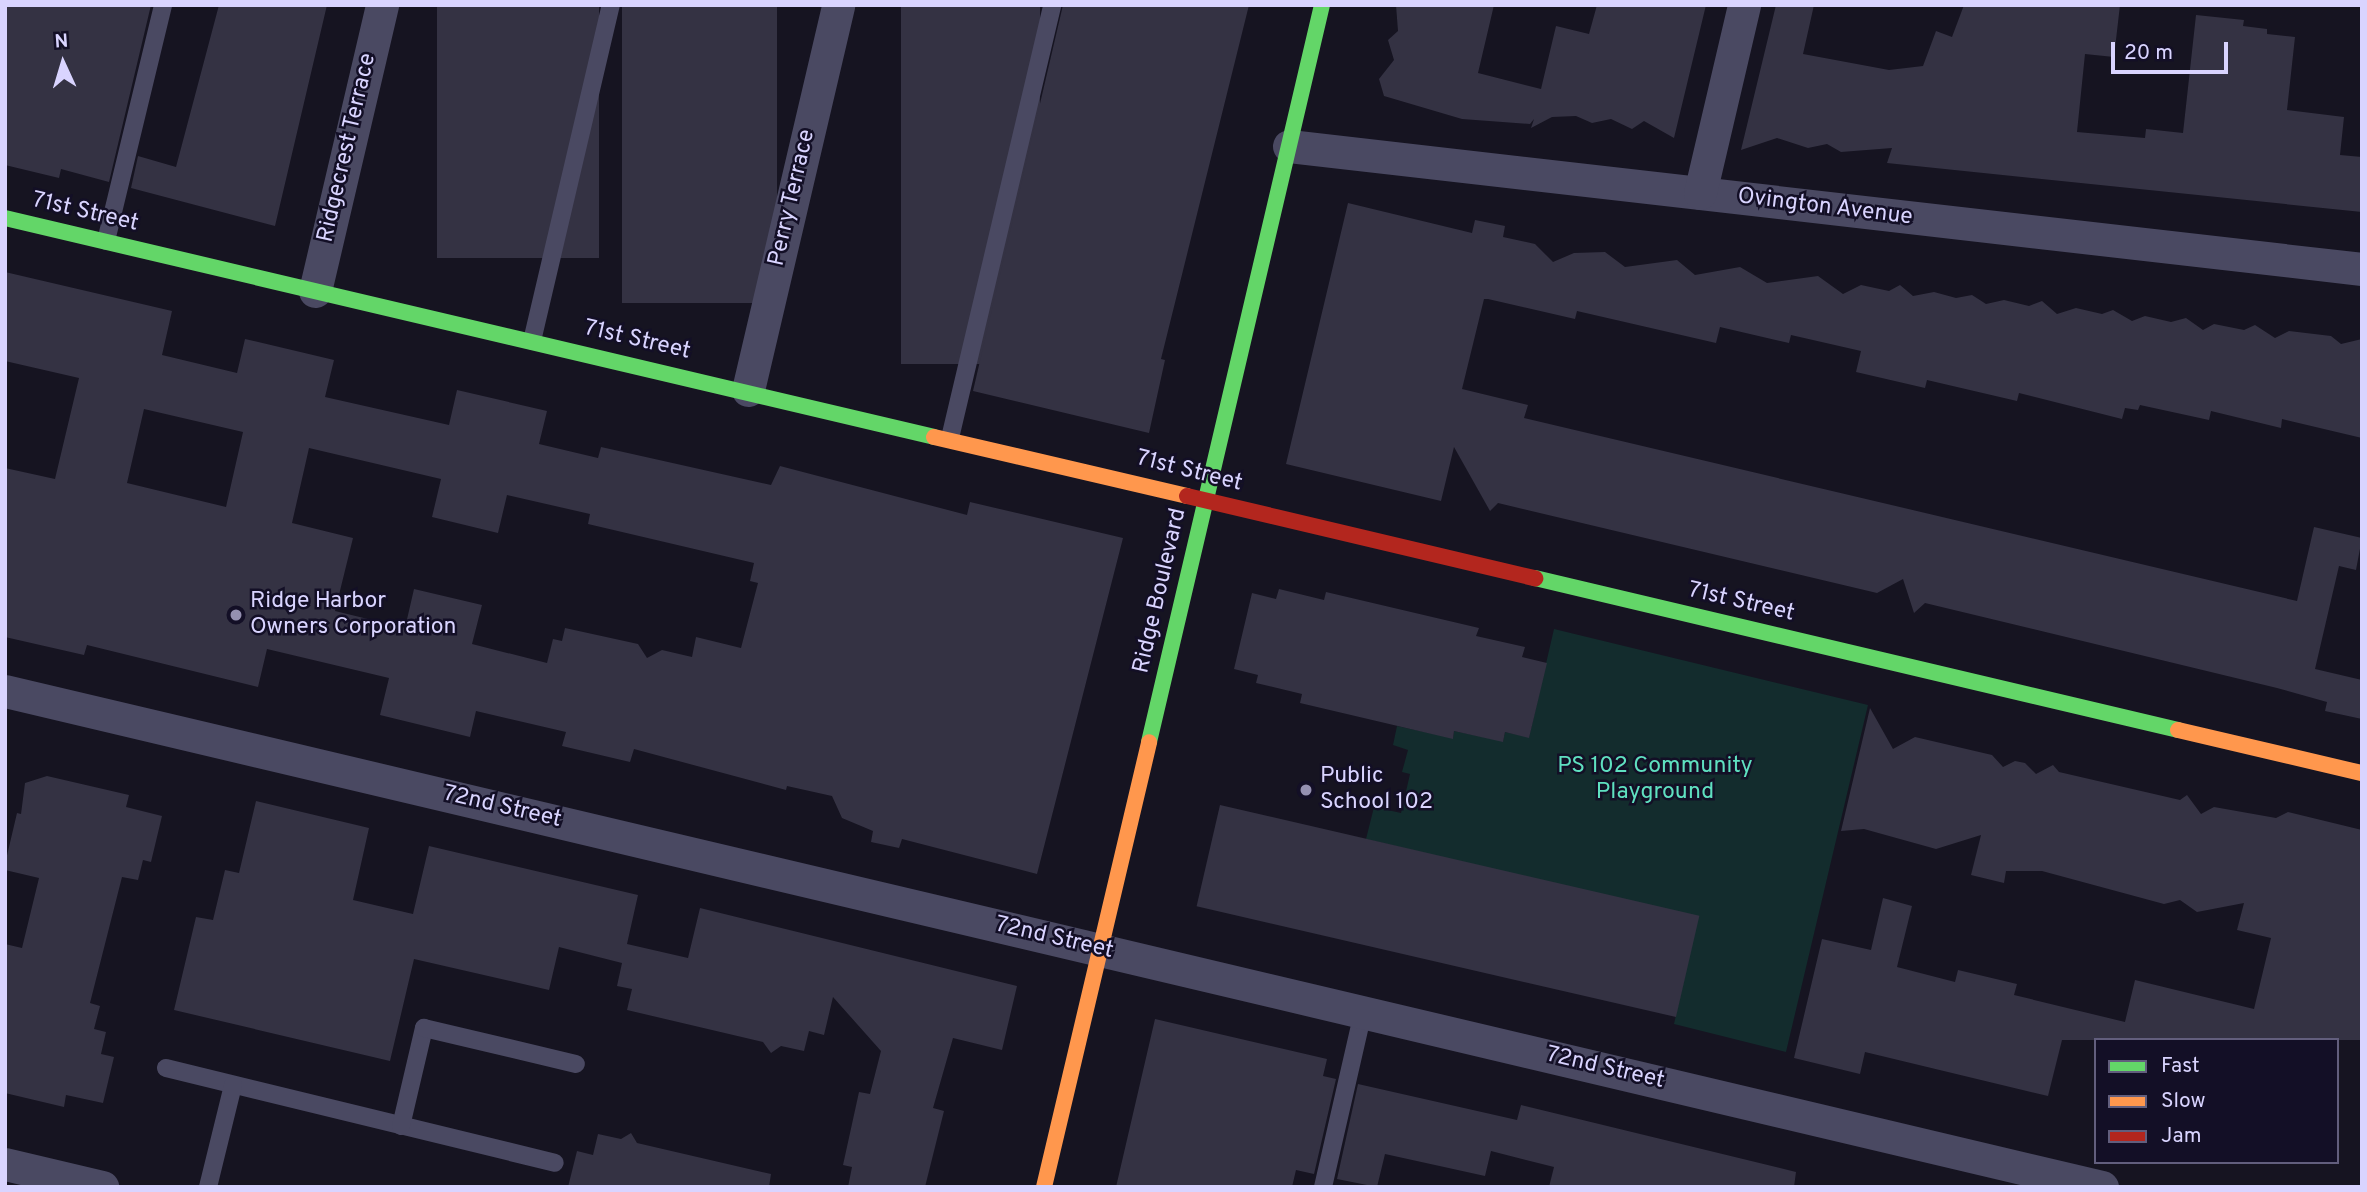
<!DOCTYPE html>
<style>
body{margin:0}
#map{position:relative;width:2367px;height:1192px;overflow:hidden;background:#161421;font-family:Overpass,sans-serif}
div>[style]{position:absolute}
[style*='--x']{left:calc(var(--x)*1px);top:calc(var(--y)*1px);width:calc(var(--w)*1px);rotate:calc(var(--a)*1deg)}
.green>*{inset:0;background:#132c2d}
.building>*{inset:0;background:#343243;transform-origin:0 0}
.lane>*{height:18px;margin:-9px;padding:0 9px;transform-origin:9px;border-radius:9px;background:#4a4962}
.street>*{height:33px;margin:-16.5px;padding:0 16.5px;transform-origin:16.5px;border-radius:16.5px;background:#4a4962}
.fast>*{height:16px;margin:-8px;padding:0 8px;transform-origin:8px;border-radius:8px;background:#63d668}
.slow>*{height:16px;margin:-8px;padding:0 8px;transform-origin:8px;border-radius:8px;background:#ff974d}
.jam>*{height:16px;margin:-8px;padding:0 8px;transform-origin:8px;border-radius:8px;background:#b3261e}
.dots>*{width:19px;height:19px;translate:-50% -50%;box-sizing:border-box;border:4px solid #130f26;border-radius:50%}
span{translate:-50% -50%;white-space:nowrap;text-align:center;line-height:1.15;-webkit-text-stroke:5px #130f26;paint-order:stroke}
.street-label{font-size:23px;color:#d9d4ff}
.poi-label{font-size:23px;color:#d9d4ff}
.left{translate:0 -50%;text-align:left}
.park-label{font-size:23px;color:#5fe0c0}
.frame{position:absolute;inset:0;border:7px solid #d9d4ff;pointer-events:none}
.legend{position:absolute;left:2094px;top:1038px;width:245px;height:126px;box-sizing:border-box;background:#130f26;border:2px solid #625e7d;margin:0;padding:9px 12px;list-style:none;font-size:21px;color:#d9d4ff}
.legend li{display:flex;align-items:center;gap:14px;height:35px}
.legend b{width:35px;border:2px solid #625e7d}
.north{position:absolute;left:28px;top:28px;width:70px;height:70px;-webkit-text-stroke:5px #130f26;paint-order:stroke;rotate:356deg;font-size:19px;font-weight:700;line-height:28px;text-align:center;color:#d9d4ff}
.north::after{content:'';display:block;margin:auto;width:24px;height:32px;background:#d9d4ff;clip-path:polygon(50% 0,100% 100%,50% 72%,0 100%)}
.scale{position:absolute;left:2111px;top:42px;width:117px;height:32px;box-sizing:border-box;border:4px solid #d9d4ff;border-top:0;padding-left:9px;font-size:21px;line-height:24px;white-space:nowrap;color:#d9d4ff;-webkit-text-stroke:5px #130f26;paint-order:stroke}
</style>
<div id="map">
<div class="green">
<i style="clip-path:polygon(1554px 629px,1868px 705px,1786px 1052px,1674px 1024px,1698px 918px,1366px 839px,1374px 807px,1401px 813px,1410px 774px,1402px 772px,1408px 750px,1393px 745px,1397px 726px,1453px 738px,1454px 731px,1503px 741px,1505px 732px,1529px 737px)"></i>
</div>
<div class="building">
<i style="clip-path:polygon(5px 5px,151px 5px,109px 182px,61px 169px,59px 178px,5px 165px)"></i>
<i style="clip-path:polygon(219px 5px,327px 5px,275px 226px,131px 188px,138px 156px,176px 167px)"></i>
<i style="left:437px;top:5px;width:162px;height:253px"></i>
<i style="left:622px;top:5px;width:155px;height:298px"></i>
<i style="left:901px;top:5px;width:139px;height:359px"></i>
<i style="clip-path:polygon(1063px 5px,1249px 5px,1161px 359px,1165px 360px,1149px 433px,973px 391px)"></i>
<i style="clip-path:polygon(1396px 5px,1494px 5px,1478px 73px,1541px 89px,1556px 26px,1589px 34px,1597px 5px,1706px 5px,1674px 138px,1644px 121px,1632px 129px,1611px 119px,1592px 123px,1576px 116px,1552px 117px,1531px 128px,1534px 119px,1530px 124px,1462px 119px,1384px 96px,1379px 79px,1394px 60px,1388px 40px,1398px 31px)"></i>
<i style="clip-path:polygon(1776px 5px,1814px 5px,1803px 54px,1889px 70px,1923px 66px,1936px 31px,1952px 37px,1964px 5px,2120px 5px,2114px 57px,2085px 54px,2077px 132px,2145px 138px,2146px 129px,2183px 133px,2196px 15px,2244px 20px,2243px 26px,2267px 29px,2267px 34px,2295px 37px,2287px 110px,2344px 117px,2340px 155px,2362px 157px,2362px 212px,1887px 163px,1892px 148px,1841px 152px,1827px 144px,1808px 148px,1777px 138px,1741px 150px)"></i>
<i style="clip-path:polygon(1348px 203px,1472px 233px,1475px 220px,1505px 226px,1503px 237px,1535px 244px,1553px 262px,1574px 253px,1605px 252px,1625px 267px,1677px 260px,1695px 275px,1740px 267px,1767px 283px,1818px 276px,1843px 294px,1861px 285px,1889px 291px,1900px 285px,1913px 296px,1934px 292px,1956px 298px,1972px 295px,1986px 304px,2004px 300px,2029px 306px,2042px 301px,2057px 314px,2076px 308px,2102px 314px,2113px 310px,2132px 321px,2145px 316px,2171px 322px,2186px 318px,2203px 330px,2214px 324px,2244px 330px,2255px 325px,2275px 338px,2289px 331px,2331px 336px,2341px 344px,2362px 339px,2362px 438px,2282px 419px,2281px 428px,2211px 411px,2209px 420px,2140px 405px,2138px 410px,2125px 408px,2122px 419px,2019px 393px,2017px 401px,1927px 380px,1925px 388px,1856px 372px,1861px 351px,1791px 335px,1789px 343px,1720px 327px,1716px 343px,1577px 311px,1575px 319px,1488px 299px,1484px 299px,1462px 389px,1528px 405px,1524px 418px,2297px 601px,2314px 527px,2362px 538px,2356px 570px,2339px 566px,2315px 669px,2362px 680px,2362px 719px,2325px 711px,2327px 702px,2277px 688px,1925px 603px,1914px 613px,1903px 579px,1877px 593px,1498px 503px,1490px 511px,1454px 447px,1441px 501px,1286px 464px)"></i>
<i style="clip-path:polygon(evenodd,5px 272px,172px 311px,162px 355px,237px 373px,245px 339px,334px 360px,325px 397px,449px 425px,457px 390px,547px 411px,539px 444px,598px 458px,601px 447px,771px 485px,780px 466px,967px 515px,970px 502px,1123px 538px,1037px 874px,902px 839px,899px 848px,871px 842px,873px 831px,842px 818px,832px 796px,787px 786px,786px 790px,634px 749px,630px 762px,562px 746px,566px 732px,476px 711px,470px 737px,380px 715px,389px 678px,267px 649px,258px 687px,87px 645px,84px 655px,5px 637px,5px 468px,55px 479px,79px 378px,5px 361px,5px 272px,144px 409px,243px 432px,226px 507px,127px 483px,144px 409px,5px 272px,309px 448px,441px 479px,432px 517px,498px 533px,507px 495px,590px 514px,588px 524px,754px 563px,750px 581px,758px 583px,741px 648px,696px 637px,692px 657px,662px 650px,647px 658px,638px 644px,565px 628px,562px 641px,553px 639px,547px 663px,472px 644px,482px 605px,414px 589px,405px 628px,335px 611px,353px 538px,292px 523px,309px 448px)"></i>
<i style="clip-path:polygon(1279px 589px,1324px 600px,1326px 592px,1479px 628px,1476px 636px,1525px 647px,1522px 657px,1547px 663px,1529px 738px,1505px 732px,1503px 742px,1454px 731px,1453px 739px,1300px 703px,1302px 694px,1256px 683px,1258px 675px,1234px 669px,1252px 593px,1276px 599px)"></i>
<i style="clip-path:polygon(1870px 708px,1893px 749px,1915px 737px,1992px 755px,2003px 767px,2015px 761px,2025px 763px,2036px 774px,2053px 765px,2059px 772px,2180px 800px,2187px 795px,2201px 814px,2214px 807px,2276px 818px,2288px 812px,2362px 830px,2362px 1040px,2062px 1040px,2048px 1096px,1865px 1052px,1860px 1074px,1794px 1058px,1822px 939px,1871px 950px,1883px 898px,1912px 906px,1897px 967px,1955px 982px,1958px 970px,2017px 984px,2014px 995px,2125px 1022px,2135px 980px,2254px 1009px,2271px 938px,2237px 930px,2244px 903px,2197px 912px,2180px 900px,2164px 904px,2042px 871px,2006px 871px,2004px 883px,1971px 875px,1981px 835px,1936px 849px,1864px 829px,1841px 831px)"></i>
<i style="clip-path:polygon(47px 776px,129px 795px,126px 807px,162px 816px,151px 862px,143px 860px,138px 880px,122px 877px,90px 1003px,100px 1006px,94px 1029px,106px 1032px,101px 1054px,114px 1057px,103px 1103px,66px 1095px,64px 1107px,5px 1093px,5px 944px,22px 948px,39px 878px,5px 870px,5px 864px,17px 813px,21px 814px,25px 783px)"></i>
<i style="clip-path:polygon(256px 801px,369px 828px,353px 900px,413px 914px,429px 846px,638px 895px,627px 944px,688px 958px,700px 908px,1017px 986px,1002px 1050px,953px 1038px,933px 1108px,944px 1111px,925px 1187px,848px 1187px,852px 1167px,843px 1165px,859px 1092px,870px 1094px,881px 1051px,833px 997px,824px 1035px,809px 1031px,804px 1051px,781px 1046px,771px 1053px,763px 1042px,627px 1010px,632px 989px,617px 986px,622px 963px,559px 947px,549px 990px,414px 959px,390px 1061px,174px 1010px,196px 917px,213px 920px,225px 870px,239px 873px)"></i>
<i style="left:1220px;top:805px;width:492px;height:104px;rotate:13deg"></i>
<i style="clip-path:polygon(1155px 1019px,1327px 1059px,1323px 1076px,1336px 1079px,1314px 1174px,1296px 1170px,1292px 1187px,1116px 1187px)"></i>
<i style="clip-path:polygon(1358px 1084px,1517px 1120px,1521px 1105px,1796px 1172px,1794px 1187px,1549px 1187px,1554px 1167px,1491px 1151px,1485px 1176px,1385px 1154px,1377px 1187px,1337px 1179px)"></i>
<i style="clip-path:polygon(631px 1133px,637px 1143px,771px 1174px,769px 1187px,568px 1187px,577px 1151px,593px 1155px,598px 1134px,621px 1139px)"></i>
</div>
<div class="lane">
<i style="--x:106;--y:241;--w:243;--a:-76.4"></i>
<i style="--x:532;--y:341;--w:345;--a:-76.8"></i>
<i style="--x:950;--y:438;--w:445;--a:-76.7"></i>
<i style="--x:166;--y:1068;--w:400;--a:13.7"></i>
<i style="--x:401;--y:1126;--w:101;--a:-76.8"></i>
<i style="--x:424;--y:1028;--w:156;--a:13.3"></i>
<i style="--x:208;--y:1187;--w:105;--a:-76.2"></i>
<i style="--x:1323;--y:1187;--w:180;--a:-77.1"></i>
</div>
<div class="street">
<i style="--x:1289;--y:146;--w:1080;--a:6.54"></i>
<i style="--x:1700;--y:193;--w:193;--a:-76.8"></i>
<i style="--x:315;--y:291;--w:294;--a:-76.8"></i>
<i style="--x:748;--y:390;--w:395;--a:-76.8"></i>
<i style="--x:5;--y:691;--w:2155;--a:13.31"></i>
<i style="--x:5;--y:1164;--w:100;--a:13.3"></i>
</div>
<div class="fast">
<i style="--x:5;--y:218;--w:954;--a:13.26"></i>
<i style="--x:1535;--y:578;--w:661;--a:13.3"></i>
<i style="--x:1149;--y:742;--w:757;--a:-76.79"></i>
</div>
<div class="slow">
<i style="--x:934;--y:437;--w:260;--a:13.1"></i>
<i style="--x:2178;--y:730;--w:189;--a:13.2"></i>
<i style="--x:1044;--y:1187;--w:457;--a:-76.7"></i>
</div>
<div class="jam">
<i style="--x:1187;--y:496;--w:358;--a:13.3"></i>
</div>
<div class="dots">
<i style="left:236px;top:615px;background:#9591b1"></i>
<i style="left:1306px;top:790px;background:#9591b1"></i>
</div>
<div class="street-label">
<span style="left:348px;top:148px;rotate:-77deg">Ridgecrest Terrace</span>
<span style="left:793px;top:198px;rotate:-77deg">Perry Terrace</span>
<span style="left:1825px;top:208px;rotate:7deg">Ovington Avenue</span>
<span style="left:85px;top:213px;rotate:13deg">71st Street</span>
<span style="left:637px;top:341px;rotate:13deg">71st Street</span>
<span style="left:1189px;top:472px;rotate:14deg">71st Street</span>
<span style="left:1161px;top:591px;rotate:-77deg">Ridge Boulevard</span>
<span style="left:1741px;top:603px;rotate:13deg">71st Street</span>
<span style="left:502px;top:808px;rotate:13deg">72nd Street</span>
<span style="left:1054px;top:939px;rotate:13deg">72nd Street</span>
<span style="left:1605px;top:1069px;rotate:13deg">72nd Street</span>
</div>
<div class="poi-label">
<span class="left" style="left:250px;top:615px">Ridge Harbor<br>Owners Corporation</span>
<span class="left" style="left:1320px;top:790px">Public<br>School 102</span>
</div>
<div class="park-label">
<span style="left:1655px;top:780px">PS 102 Community<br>Playground</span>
</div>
<div class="frame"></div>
<ul class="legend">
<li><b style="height:9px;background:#63d668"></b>Fast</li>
<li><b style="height:9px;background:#ff974d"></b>Slow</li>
<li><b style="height:9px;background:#b3261e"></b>Jam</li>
</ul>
<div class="north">N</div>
<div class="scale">20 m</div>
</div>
